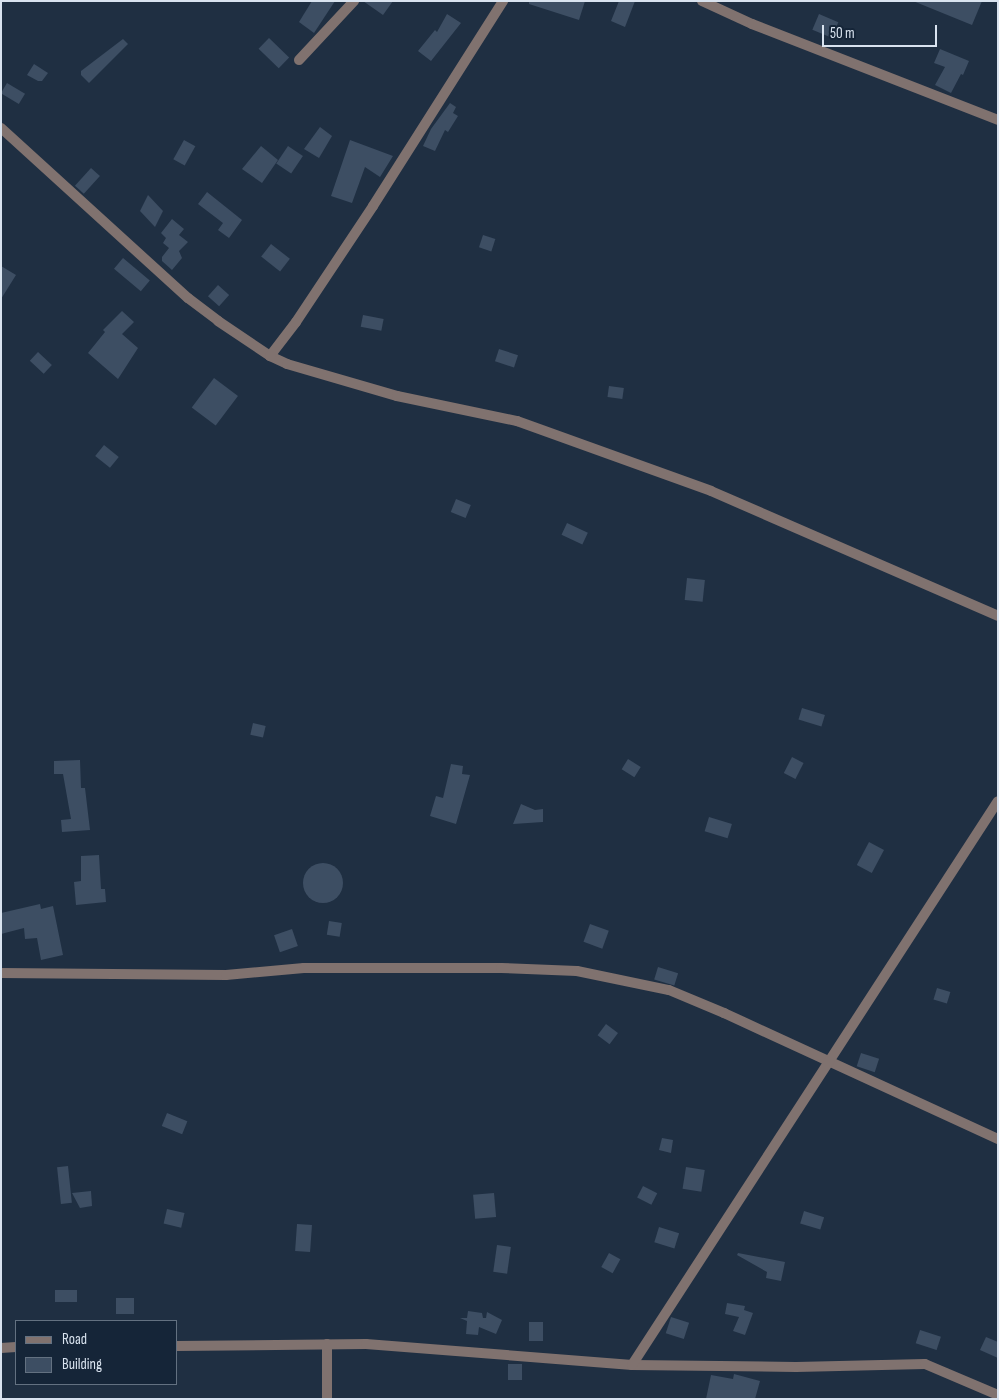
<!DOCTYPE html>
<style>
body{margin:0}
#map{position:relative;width:999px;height:1400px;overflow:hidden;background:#1f2f42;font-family:"Sofia Sans Condensed",sans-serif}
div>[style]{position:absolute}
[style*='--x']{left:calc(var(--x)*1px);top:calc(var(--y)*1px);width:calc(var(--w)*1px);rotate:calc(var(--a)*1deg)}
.building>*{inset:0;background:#3d4e63;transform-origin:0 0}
.round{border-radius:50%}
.minor>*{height:10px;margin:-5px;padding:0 5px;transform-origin:5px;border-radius:5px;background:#80726f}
span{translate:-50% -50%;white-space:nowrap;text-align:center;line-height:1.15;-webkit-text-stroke:5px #152538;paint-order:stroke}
.frame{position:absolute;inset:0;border:2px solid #d9e3ef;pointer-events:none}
.legend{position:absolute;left:15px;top:1320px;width:162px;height:65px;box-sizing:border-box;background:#152538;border:1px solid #637181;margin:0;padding:6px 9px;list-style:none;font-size:15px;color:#d9e3ef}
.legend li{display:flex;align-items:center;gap:10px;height:25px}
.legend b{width:25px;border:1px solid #637181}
.scale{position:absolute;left:822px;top:25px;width:115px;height:22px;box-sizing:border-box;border:2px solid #d9e3ef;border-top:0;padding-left:6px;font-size:15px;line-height:18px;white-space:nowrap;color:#d9e3ef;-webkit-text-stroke:4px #152538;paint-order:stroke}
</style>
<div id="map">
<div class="building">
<i style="clip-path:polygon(312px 1px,335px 1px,314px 33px,299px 22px)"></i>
<i style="clip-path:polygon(363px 1px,393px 1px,383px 15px)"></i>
<i style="clip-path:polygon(529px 1px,585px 1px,579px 20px,529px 4px)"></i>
<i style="clip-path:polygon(619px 1px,635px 1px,625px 27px,611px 21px)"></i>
<i style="clip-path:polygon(913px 1px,982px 1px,972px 25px)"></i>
<i style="clip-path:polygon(447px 14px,461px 23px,431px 61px,418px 51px,435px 30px,437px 32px)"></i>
<i style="left:819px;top:14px;width:21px;height:17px;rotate:23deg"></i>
<i style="left:269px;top:38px;width:28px;height:15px;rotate:44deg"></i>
<i style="clip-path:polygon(123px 39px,128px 44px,89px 83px,81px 75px,81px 71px)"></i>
<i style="clip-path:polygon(940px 49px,969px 61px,963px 75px,961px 74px,951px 93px,935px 85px,945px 67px,934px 63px)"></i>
<i style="clip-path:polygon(34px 64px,48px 73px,42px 81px,38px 81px,27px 75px)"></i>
<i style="left:7px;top:83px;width:21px;height:12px;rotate:31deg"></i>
<i style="clip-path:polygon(450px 103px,456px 107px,453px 113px,458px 116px,448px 132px,445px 130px,435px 151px,423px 146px,431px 129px)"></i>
<i style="clip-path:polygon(320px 127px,332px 136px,319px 158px,304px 149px)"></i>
<i style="left:184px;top:140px;width:13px;height:22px;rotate:29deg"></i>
<i style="clip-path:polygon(350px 140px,393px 156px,380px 177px,365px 167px,352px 203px,331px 196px)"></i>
<i style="clip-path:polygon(261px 146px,278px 160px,262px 183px,242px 169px)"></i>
<i style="left:288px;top:146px;width:18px;height:21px;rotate:34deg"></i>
<i style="left:91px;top:168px;width:12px;height:24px;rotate:42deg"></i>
<i style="clip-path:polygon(207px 192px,242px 220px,229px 238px,218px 230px,223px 223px,198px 204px)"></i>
<i style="clip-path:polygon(148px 195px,163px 211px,155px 227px,140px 211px)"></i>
<i style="clip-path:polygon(172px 219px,184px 229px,179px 235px,188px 242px,179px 251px,182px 258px,172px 270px,162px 261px,162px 257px,169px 248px,163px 243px,166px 238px,161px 233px)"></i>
<i style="left:483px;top:235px;width:13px;height:13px;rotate:18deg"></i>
<i style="left:271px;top:244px;width:24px;height:16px;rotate:38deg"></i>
<i style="left:123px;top:258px;width:35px;height:14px;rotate:40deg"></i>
<i style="clip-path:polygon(1px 266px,16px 275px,1px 299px)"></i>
<i style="left:218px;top:285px;width:15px;height:15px;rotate:42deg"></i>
<i style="clip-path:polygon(122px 311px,134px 322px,122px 334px,138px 348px,118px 379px,88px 353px,105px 332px,103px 330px)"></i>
<i style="left:363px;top:315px;width:21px;height:12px;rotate:11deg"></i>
<i style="left:499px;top:349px;width:20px;height:13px;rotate:18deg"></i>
<i style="left:38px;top:352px;width:19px;height:12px;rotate:43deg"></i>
<i style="left:214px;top:378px;width:30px;height:37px;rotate:37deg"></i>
<i style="left:609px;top:386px;width:15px;height:11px;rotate:8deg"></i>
<i style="left:104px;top:445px;width:19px;height:14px;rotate:39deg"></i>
<i style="left:456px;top:499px;width:16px;height:14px;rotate:22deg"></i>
<i style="left:567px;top:523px;width:23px;height:13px;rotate:25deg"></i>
<i style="left:687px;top:578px;width:18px;height:22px;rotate:6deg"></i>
<i style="left:802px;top:708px;width:24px;height:12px;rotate:17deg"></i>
<i style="left:253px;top:723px;width:13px;height:12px;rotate:13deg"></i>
<i style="left:792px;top:757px;width:13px;height:18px;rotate:27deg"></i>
<i style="left:628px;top:759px;width:15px;height:12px;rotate:32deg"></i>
<i style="clip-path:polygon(80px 760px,81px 788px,85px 788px,90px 830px,62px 832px,61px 820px,71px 819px,63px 774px,54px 774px,54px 761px)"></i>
<i style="clip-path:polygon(451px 764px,463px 766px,462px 774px,470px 775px,456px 824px,430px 816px,436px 796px,443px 798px)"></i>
<i style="clip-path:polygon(521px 804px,535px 810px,543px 809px,543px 822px,513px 824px)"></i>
<i style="left:709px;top:817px;width:24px;height:15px;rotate:17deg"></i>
<i style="left:869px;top:842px;width:17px;height:26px;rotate:28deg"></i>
<i style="clip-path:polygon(99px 855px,101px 889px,105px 889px,106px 902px,76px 905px,74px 882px,81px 881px,81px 856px)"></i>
<i class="round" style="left:303px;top:863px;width:40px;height:40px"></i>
<i style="clip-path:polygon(40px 904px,41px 909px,53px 906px,63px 955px,41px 960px,37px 938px,25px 939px,24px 928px,1px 934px,1px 913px)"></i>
<i style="left:329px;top:921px;width:13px;height:14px;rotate:9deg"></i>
<i style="left:590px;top:924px;width:20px;height:19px;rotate:20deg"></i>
<i style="left:292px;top:929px;width:18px;height:19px;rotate:71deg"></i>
<i style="left:658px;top:967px;width:21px;height:13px;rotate:17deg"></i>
<i style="left:937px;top:988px;width:14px;height:12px;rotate:17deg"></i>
<i style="left:606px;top:1024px;width:15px;height:14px;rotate:37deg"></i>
<i style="left:861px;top:1053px;width:19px;height:14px;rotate:18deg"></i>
<i style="left:167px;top:1113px;width:22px;height:14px;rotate:22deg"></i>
<i style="clip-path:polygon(662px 1138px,673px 1140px,671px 1153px,659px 1150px)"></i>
<i style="left:68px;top:1166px;width:37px;height:11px;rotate:84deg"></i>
<i style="left:686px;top:1167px;width:19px;height:22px;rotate:9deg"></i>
<i style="left:643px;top:1186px;width:16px;height:13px;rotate:27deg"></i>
<i style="clip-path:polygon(91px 1191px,92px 1206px,80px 1208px,72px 1193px)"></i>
<i style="left:494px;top:1193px;width:24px;height:21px;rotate:85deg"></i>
<i style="left:167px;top:1209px;width:18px;height:15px;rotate:13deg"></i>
<i style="left:804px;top:1211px;width:21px;height:13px;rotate:17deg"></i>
<i style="left:297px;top:1224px;width:15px;height:27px;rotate:4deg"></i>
<i style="left:659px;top:1227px;width:21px;height:16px;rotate:17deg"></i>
<i style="left:497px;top:1245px;width:14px;height:27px;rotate:8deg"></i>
<i style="left:609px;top:1253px;width:13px;height:16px;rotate:29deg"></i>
<i style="clip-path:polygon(738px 1253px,785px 1262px,781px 1281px,766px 1278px,767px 1272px,737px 1255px)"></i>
<i style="left:55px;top:1290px;width:22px;height:12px"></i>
<i style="left:116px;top:1298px;width:18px;height:16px"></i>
<i style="clip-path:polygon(727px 1303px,745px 1306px,744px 1310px,753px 1313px,745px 1335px,733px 1331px,739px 1317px,725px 1314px)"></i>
<i style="clip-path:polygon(468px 1311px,482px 1313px,483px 1318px,486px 1318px,487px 1312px,502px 1320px,496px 1334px,479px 1327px,478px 1335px,466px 1334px,467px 1321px,460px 1318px,467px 1318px)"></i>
<i style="left:671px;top:1317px;width:19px;height:17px;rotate:18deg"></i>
<i style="left:529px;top:1322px;width:14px;height:19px"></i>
<i style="left:920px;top:1330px;width:22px;height:14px;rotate:18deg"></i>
<i style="clip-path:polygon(986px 1337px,998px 1342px,998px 1358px,980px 1350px)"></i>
<i style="left:508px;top:1364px;width:14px;height:16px"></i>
<i style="clip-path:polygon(734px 1374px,760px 1381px,755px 1399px,706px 1399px,711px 1375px,733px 1379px)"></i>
</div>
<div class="minor">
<i style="--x:702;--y:1;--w:55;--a:24.7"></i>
<i style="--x:752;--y:24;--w:264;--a:21.3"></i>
<i style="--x:299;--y:60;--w:81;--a:-47"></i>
<i style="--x:1;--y:128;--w:253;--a:42.3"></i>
<i style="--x:188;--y:298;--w:38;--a:37"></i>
<i style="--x:218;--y:321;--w:63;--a:33.9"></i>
<i style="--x:270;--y:356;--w:19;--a:25"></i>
<i style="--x:287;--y:364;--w:115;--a:16.2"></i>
<i style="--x:397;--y:396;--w:123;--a:11.8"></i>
<i style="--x:517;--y:421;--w:206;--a:19.8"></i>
<i style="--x:711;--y:491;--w:313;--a:23.5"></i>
<i style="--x:270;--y:356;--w:43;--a:-52.6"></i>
<i style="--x:296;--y:322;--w:139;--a:-56.4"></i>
<i style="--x:373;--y:206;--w:243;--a:-57.6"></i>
<i style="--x:1;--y:973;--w:225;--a:0.5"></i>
<i style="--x:226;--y:975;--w:78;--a:-5.1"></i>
<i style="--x:304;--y:968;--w:197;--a:0"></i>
<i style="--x:501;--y:968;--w:76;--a:2.3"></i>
<i style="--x:577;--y:971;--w:94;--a:11.7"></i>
<i style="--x:669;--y:990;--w:60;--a:22.7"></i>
<i style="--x:724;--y:1013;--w:302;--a:24.7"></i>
<i style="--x:327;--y:1344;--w:55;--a:90"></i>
<i style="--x:176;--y:1346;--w:190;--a:-0.6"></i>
<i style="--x:366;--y:1344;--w:267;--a:4.5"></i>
<i style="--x:632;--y:1365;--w:164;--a:0.7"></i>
<i style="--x:796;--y:1367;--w:129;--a:-1.3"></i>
<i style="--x:925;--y:1364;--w:79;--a:23"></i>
<i style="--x:1;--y:1348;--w:15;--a:-4"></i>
<i style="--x:632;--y:1365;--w:672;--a:-57.02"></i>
</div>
<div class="frame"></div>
<ul class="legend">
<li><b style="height:6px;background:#80726f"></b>Road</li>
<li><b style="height:14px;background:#3d4e63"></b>Building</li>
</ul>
<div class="scale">50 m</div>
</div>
